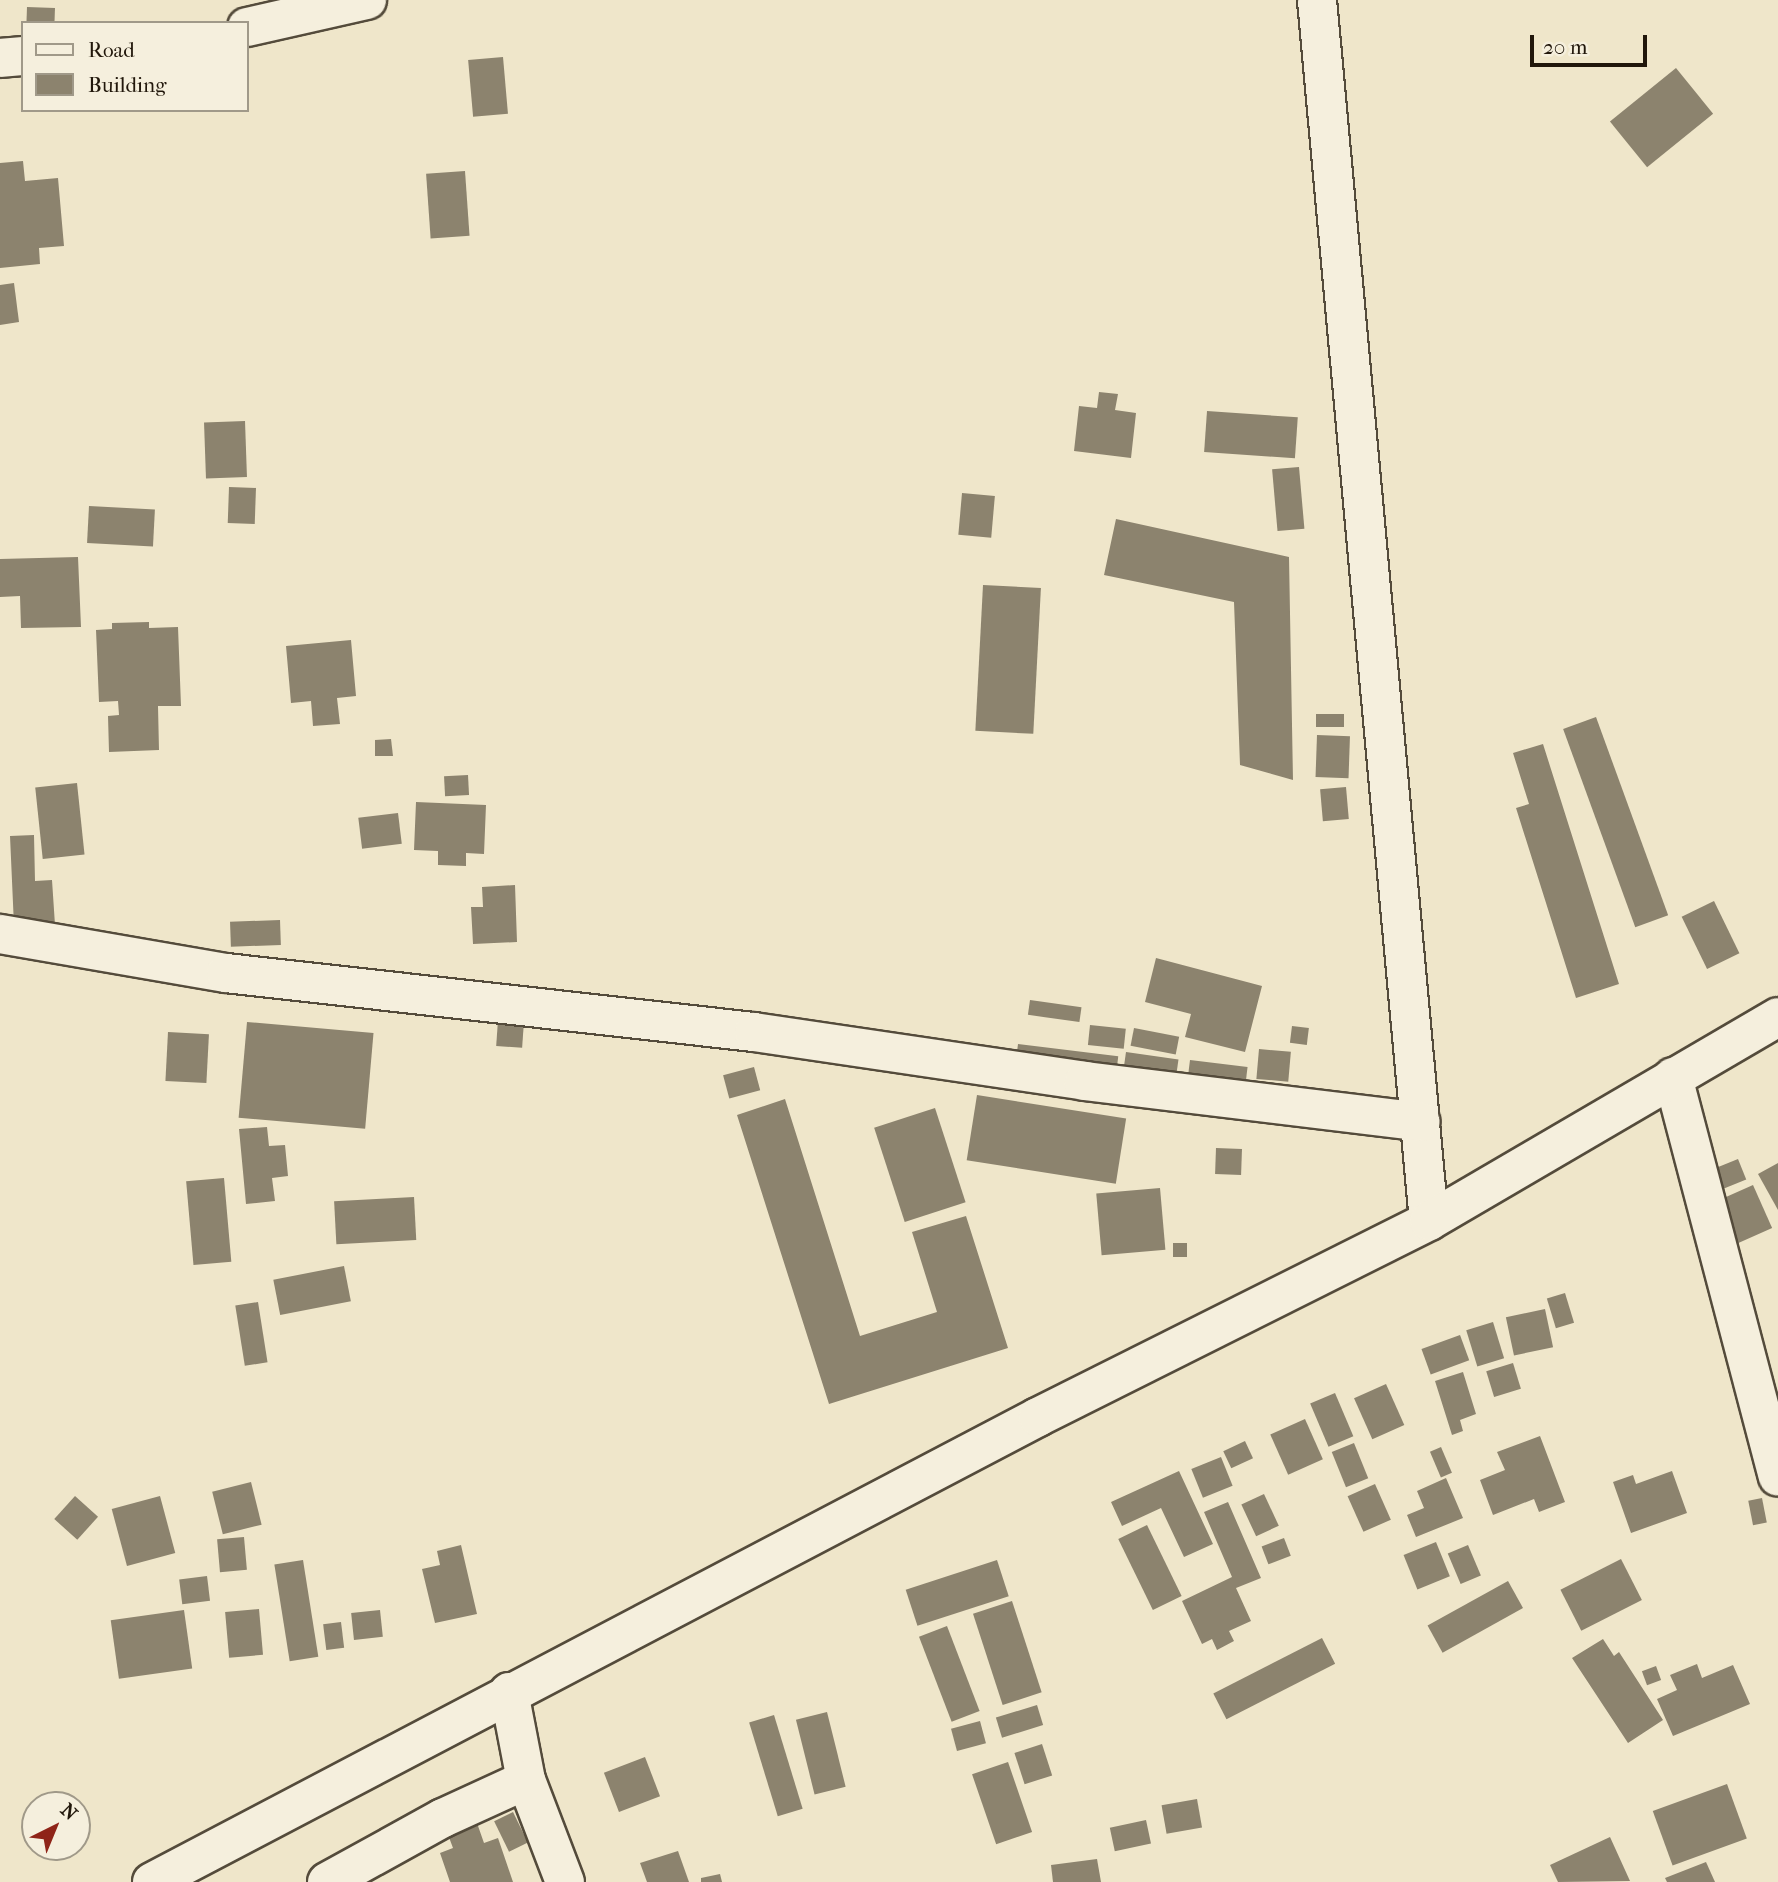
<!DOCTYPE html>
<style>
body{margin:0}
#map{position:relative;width:1778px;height:1882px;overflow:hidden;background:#efe6ca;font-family:"IM FELL French Canon",serif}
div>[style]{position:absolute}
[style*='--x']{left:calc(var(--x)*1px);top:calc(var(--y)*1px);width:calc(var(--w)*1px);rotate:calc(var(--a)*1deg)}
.building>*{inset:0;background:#8c836e;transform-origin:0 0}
.roads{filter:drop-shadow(2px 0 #544b3b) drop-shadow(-2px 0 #544b3b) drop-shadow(0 2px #544b3b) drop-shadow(0 -2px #544b3b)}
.minor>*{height:38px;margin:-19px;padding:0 19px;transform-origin:19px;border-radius:19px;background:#f5efdd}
.tertiary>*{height:38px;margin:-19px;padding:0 19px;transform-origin:19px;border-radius:19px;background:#f5efdd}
span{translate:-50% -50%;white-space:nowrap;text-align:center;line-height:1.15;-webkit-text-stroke:5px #f5efdd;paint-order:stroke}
.legend{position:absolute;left:21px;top:21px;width:228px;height:91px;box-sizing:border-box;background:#f5efdd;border:2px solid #a09989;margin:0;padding:9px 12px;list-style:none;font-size:21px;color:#21170b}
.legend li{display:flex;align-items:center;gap:14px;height:35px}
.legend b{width:35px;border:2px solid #a09989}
.north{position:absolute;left:21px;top:1791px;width:70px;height:70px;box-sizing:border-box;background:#f5efdd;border:2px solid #a09989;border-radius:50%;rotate:43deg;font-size:19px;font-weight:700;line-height:28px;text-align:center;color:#21170b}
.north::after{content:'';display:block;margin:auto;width:24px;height:32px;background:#8f2418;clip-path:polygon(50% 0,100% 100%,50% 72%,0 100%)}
.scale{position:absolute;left:1530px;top:35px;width:117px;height:32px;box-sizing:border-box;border:4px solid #21170b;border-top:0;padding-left:9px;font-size:21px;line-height:24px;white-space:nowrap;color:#21170b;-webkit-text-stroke:5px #f5efdd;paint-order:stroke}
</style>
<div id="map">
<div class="building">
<i style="left:27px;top:7px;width:28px;height:16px;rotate:2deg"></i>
<i style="left:503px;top:57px;width:57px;height:35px;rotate:85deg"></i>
<i style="left:1676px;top:68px;width:59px;height:85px;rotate:51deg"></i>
<i style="clip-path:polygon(23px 161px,25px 181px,58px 178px,64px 246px,39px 248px,40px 264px,0 268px,0 163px)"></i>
<i style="left:465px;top:171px;width:65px;height:39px;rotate:86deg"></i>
<i style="clip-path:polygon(14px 283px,19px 322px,0 325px,0 285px)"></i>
<i style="clip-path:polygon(1099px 392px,1118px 394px,1115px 410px,1136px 413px,1131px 458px,1074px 451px,1079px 406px,1097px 408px)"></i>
<i style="left:1207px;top:411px;width:91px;height:41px;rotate:4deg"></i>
<i style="left:245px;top:421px;width:56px;height:41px;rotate:88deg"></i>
<i style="left:1299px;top:467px;width:62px;height:27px;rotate:85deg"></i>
<i style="left:229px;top:487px;width:27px;height:36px;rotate:2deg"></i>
<i style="left:962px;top:493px;width:33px;height:42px;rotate:5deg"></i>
<i style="left:89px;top:506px;width:66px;height:37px;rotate:3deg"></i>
<i style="clip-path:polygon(1116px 519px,1289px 557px,1293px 780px,1240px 765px,1234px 602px,1104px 575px)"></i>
<i style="clip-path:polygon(78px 557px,81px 627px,21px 628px,20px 596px,0 597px,0 559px)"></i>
<i style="left:983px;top:585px;width:58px;height:146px;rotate:3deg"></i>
<i style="clip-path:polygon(149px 622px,149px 628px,178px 627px,181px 706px,158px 706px,159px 750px,109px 752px,108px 716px,119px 715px,118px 701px,99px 702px,96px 630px,112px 629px,112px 623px)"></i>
<i style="clip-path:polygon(351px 640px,356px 696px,337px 698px,340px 724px,313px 726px,311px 701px,291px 703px,286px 646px)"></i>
<i style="left:1344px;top:714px;width:13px;height:28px;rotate:90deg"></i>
<i style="left:1596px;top:717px;width:211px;height:35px;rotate:70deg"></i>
<i style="left:1317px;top:735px;width:33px;height:42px;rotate:2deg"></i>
<i style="clip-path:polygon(391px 739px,393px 756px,375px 756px,375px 740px)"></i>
<i style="clip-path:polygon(1543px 744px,1619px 984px,1576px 998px,1516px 808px,1529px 804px,1513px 753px)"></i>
<i style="left:468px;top:775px;width:20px;height:24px;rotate:87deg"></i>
<i style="left:77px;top:783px;width:72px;height:42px;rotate:84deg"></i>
<i style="left:1346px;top:787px;width:32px;height:26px;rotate:85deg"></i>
<i style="clip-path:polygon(416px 802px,486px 805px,484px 854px,466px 853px,466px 866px,438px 865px,438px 851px,414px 850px)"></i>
<i style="left:398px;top:813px;width:31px;height:40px;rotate:83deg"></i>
<i style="clip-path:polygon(34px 835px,35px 881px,52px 880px,55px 925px,14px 926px,10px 836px)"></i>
<i style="clip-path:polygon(515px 885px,517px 942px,473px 944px,471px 907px,483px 907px,482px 887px)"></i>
<i style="left:1714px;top:901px;width:58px;height:36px;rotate:64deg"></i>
<i style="left:280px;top:920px;width:25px;height:50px;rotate:88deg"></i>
<i style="clip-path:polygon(1156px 958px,1262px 986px,1245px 1052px,1185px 1037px,1191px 1014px,1145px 1002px)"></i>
<i style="left:1030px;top:1000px;width:52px;height:15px;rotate:8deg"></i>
<i style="left:498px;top:1020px;width:26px;height:26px;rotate:4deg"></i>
<i style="left:247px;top:1022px;width:127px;height:96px;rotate:5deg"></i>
<i style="left:1090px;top:1025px;width:36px;height:20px;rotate:6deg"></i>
<i style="left:1292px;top:1026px;width:17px;height:17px;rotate:7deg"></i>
<i style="left:1134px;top:1028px;width:46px;height:18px;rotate:11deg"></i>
<i style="left:168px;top:1032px;width:41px;height:49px;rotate:3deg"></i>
<i style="left:1018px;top:1044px;width:101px;height:17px;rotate:7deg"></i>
<i style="left:1259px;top:1049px;width:32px;height:30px;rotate:5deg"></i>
<i style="left:1126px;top:1052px;width:53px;height:18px;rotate:8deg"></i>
<i style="left:1190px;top:1060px;width:58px;height:15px;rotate:7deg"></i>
<i style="left:754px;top:1067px;width:24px;height:32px;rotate:75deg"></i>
<i style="left:977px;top:1095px;width:151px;height:66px;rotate:9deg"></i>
<i style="clip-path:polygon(785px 1099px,860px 1336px,937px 1312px,912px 1232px,966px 1216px,1008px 1348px,829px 1404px,737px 1115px)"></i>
<i style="left:935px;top:1108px;width:99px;height:64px;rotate:72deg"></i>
<i style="clip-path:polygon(267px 1127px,269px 1146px,285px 1145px,288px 1176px,272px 1178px,275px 1201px,246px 1204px,239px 1129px)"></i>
<i style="left:1216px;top:1148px;width:26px;height:26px;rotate:2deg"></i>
<i style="left:1738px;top:1159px;width:22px;height:24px;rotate:68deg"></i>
<i style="clip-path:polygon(1778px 1163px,1778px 1210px,1758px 1174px)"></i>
<i style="left:224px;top:1178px;width:84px;height:38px;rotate:85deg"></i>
<i style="left:1753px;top:1185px;width:47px;height:40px;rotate:66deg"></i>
<i style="left:1160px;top:1188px;width:62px;height:64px;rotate:85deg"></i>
<i style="left:414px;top:1197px;width:43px;height:80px;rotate:87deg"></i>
<i style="left:1173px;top:1243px;width:14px;height:14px"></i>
<i style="left:344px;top:1266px;width:36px;height:72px;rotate:79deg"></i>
<i style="left:1565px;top:1293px;width:31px;height:19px;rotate:73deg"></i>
<i style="left:258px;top:1302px;width:61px;height:23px;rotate:81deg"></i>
<i style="left:1545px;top:1309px;width:39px;height:40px;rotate:78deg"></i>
<i style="left:1493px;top:1322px;width:38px;height:28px;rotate:73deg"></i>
<i style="left:1460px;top:1335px;width:27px;height:41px;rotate:70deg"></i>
<i style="left:1513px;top:1363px;width:27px;height:28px;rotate:73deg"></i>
<i style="clip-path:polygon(1463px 1372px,1476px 1414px,1460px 1420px,1463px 1431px,1452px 1435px,1435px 1381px)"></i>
<i style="left:1386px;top:1384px;width:45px;height:35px;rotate:66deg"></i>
<i style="left:1335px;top:1393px;width:47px;height:27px;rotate:67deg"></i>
<i style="left:1305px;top:1419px;width:44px;height:38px;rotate:66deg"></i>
<i style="clip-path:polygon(1540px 1436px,1565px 1502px,1539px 1512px,1534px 1499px,1493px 1515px,1480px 1480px,1505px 1470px,1497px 1452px)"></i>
<i style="left:1245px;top:1441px;width:19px;height:24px;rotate:65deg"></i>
<i style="left:1354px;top:1443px;width:38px;height:24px;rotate:68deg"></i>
<i style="left:1441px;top:1447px;width:28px;height:12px;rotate:67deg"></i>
<i style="left:1221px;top:1457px;width:31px;height:32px;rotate:68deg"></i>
<i style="clip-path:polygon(1179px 1471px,1213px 1544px,1184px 1557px,1161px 1508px,1122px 1526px,1111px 1502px)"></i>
<i style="clip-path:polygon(1672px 1471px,1687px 1513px,1631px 1533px,1613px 1482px,1633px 1475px,1636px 1484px)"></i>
<i style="clip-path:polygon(1446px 1478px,1463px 1518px,1416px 1537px,1407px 1515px,1424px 1508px,1417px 1491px)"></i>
<i style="left:251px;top:1482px;width:44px;height:40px;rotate:76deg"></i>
<i style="left:1375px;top:1484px;width:39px;height:30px;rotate:66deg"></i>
<i style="left:1264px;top:1494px;width:35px;height:25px;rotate:65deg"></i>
<i style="left:75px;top:1496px;width:31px;height:31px;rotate:42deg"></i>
<i style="left:160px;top:1496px;width:59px;height:50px;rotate:75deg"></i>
<i style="left:1762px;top:1498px;width:25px;height:14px;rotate:79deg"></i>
<i style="clip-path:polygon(1228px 1502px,1261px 1578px,1236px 1588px,1251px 1621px,1229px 1631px,1234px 1641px,1217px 1650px,1212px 1639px,1202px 1644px,1182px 1601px,1232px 1577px,1204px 1512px)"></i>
<i style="left:1147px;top:1525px;width:79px;height:32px;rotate:64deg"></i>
<i style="left:244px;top:1537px;width:33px;height:27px;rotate:85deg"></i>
<i style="left:1284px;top:1538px;width:19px;height:24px;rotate:69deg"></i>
<i style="left:1436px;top:1542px;width:37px;height:35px;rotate:68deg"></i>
<i style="clip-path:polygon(461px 1545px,477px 1614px,435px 1623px,422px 1569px,440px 1565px,437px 1551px)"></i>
<i style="left:1468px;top:1545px;width:33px;height:22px;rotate:67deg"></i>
<i style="left:1621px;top:1559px;width:46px;height:68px;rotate:63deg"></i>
<i style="left:303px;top:1560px;width:98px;height:29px;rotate:81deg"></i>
<i style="left:997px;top:1560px;width:38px;height:96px;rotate:72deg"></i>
<i style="left:207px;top:1576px;width:25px;height:28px;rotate:83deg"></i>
<i style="left:1508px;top:1581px;width:31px;height:92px;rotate:61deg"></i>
<i style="left:1012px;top:1601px;width:96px;height:41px;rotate:72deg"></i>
<i style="left:259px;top:1609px;width:46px;height:34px;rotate:85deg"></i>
<i style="left:184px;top:1610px;width:59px;height:74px;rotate:82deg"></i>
<i style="left:380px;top:1610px;width:27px;height:29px;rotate:84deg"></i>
<i style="left:341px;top:1622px;width:26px;height:18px;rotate:83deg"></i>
<i style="left:947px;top:1626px;width:91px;height:30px;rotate:69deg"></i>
<i style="left:1322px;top:1638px;width:29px;height:122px;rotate:63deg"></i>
<i style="clip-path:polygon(1603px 1639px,1614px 1656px,1619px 1652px,1663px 1720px,1628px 1743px,1572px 1658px)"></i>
<i style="clip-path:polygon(1697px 1664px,1702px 1678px,1733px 1665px,1750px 1704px,1673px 1736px,1657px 1699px,1677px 1690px,1670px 1675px)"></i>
<i style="left:1656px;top:1666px;width:15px;height:15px;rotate:70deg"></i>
<i style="left:1037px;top:1705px;width:21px;height:43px;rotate:73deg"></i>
<i style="left:827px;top:1712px;width:77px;height:32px;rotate:76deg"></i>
<i style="left:774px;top:1715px;width:98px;height:26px;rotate:73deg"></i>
<i style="left:980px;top:1721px;width:23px;height:30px;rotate:75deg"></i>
<i style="left:1042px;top:1744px;width:33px;height:29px;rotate:72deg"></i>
<i style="left:645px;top:1757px;width:42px;height:44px;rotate:69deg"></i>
<i style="left:1008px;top:1762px;width:74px;height:38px;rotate:71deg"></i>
<i style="left:1727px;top:1784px;width:58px;height:79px;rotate:70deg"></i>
<i style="left:1197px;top:1799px;width:29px;height:36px;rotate:80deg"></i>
<i style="left:513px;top:1812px;width:34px;height:21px;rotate:64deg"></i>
<i style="left:1146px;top:1820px;width:24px;height:37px;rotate:78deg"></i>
<i style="clip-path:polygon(477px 1823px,484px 1843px,498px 1838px,513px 1882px,450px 1882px,440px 1853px,453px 1848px,447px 1832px)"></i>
<i style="clip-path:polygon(1610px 1837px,1630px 1881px,1558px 1882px,1550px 1865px)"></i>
<i style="clip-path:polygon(678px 1851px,689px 1882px,647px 1882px,640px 1863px)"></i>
<i style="clip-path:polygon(1097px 1859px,1101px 1882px,1053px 1882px,1051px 1865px)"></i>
<i style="clip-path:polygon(1706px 1862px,1715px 1882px,1667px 1882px,1665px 1878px)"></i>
<i style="clip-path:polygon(720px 1874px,722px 1882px,701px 1882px,701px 1878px)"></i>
</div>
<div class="roads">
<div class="minor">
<i style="--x:1317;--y:0;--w:1226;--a:84.76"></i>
<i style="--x:247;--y:27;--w:123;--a:-12.7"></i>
<i style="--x:0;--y:58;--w:23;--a:-5"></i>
<i style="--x:0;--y:934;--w:229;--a:9.8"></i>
<i style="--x:226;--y:973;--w:531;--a:6.38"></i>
<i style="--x:754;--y:1032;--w:334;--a:8.4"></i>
<i style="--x:1084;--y:1081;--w:339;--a:6.9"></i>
<i style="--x:1673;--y:1077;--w:413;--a:75.3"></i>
<i style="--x:509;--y:1692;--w:90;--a:79.1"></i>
<i style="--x:526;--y:1780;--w:109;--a:69.1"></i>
<i style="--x:327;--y:1882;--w:132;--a:-28.9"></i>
<i style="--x:443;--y:1818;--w:91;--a:-24.6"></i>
</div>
<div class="tertiary">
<i style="--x:152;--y:1882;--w:1001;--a:-27.69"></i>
<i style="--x:1038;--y:1417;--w:437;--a:-26.6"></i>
<i style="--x:1429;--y:1221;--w:404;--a:-30.3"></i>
</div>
</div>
<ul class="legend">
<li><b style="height:9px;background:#f5efdd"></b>Road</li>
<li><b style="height:19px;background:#8c836e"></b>Building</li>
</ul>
<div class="north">N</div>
<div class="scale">20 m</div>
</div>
